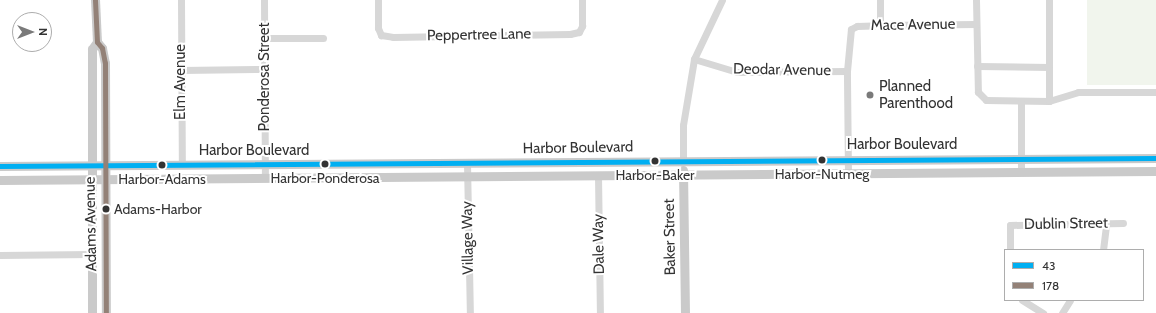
<!DOCTYPE html>
<style>
body{margin:0}
#map{position:relative;width:1156px;height:313px;overflow:hidden;background:#fff;font-family:Cabin,sans-serif}
div>[style]{position:absolute}
[style*='--x']{left:calc(var(--x)*1px);top:calc(var(--y)*1px);width:calc(var(--w)*1px);rotate:calc(var(--a)*1deg)}
.green>*{inset:0;background:#f1f5ed;transform-origin:0 0}
.minor>*{height:7px;margin:-3.5px;padding:0 3.5px;transform-origin:3.5px;border-radius:3.5px;background:#d7d7d7}
.major>*{height:9px;margin:-4.5px;padding:0 4.5px;transform-origin:4.5px;border-radius:4.5px;background:#cacaca}
.bus-1>*{height:5px;margin:-2.5px;padding:0 2.5px;transform-origin:2.5px;border-radius:2.5px;background:#00aff2}
.bus-2>*{height:5px;margin:-2.5px;padding:0 2.5px;transform-origin:2.5px;border-radius:2.5px;background:#938177}
.dots>*{width:11px;height:11px;translate:-50% -50%;box-sizing:border-box;border:2px solid #fff;border-radius:50%}
span{translate:-50% -50%;white-space:nowrap;text-align:center;line-height:1.15;-webkit-text-stroke:4px #fff;paint-order:stroke}
.bus-label{font-size:14px;color:#333}
.left{translate:0 -50%;text-align:left}
.street-label{font-size:15px;color:#333}
.poi-label{font-size:15px;color:#333}
.legend{position:absolute;left:1004px;top:249px;width:140px;height:52px;box-sizing:border-box;background:#fff;border:1px solid #adadad;margin:0;padding:5px 7px;list-style:none;font-size:12px;color:#333}
.legend li{display:flex;align-items:center;gap:8px;height:20px}
.legend b{width:20px;border:1px solid #adadad}
.north{position:absolute;left:12px;top:12px;width:40px;height:40px;box-sizing:border-box;background:#fff;border:1px solid #adadad;border-radius:50%;rotate:90deg;font-size:11px;font-weight:700;line-height:16px;text-align:center;color:#333}
.north::after{content:'';display:block;margin:auto;width:14px;height:18px;background:#7a7a7a;clip-path:polygon(50% 0,100% 100%,50% 72%,0 100%)}
</style>
<div id="map">
<div class="green">
<i style="left:1087px;top:0;width:69px;height:85px"></i>
</div>
<div class="minor">
<i style="--x:181;--y:0;--w:165;--a:89.7"></i>
<i style="--x:264;--y:0;--w:178;--a:89.7"></i>
<i style="--x:378;--y:0;--w:28;--a:90"></i>
<i style="--x:378;--y:28;--w:8;--a:67"></i>
<i style="--x:381;--y:35;--w:12;--a:9"></i>
<i style="--x:393;--y:37;--w:177;--a:-1"></i>
<i style="--x:570;--y:34;--w:9;--a:-13"></i>
<i style="--x:579;--y:32;--w:7;--a:-63"></i>
<i style="--x:582;--y:26;--w:26;--a:-90"></i>
<i style="--x:880;--y:0;--w:25;--a:90"></i>
<i style="--x:976;--y:0;--w:92;--a:88.8"></i>
<i style="--x:978;--y:92;--w:11;--a:45"></i>
<i style="--x:986;--y:100;--w:63;--a:0.9"></i>
<i style="--x:1049;--y:101;--w:30;--a:-17"></i>
<i style="--x:1078;--y:92;--w:78;--a:0"></i>
<i style="--x:1049;--y:0;--w:101;--a:90"></i>
<i style="--x:264;--y:38;--w:59;--a:0"></i>
<i style="--x:694;--y:59;--w:45;--a:16.8"></i>
<i style="--x:737;--y:72;--w:110;--a:-0.5"></i>
<i style="--x:977;--y:66;--w:72;--a:0.8"></i>
<i style="--x:181;--y:70;--w:83;--a:-0.7"></i>
<i style="--x:1021;--y:102;--w:70;--a:90"></i>
<i style="--x:683;--y:160;--w:35;--a:-90"></i>
<i style="--x:683;--y:125;--w:67;--a:-80.5"></i>
<i style="--x:694;--y:59;--w:65;--a:-64.6"></i>
<i style="--x:467;--y:163;--w:150;--a:88.9"></i>
<i style="--x:848;--y:174;--w:103;--a:-90.6"></i>
<i style="--x:847;--y:71;--w:42;--a:-84.6"></i>
<i style="--x:851;--y:29;--w:7;--a:-27"></i>
<i style="--x:857;--y:26;--w:23;--a:-2"></i>
<i style="--x:880;--y:25;--w:96;--a:-0.6"></i>
<i style="--x:598;--y:175;--w:138;--a:89.2"></i>
<i style="--x:1010;--y:250;--w:25;--a:-90"></i>
<i style="--x:1010;--y:225;--w:113;--a:-1"></i>
<i style="--x:1103;--y:250;--w:26;--a:-83"></i>
<i style="--x:0;--y:255;--w:92;--a:-0.6"></i>
<i style="--x:1022;--y:300;--w:25;--a:32"></i>
<i style="--x:1062;--y:313;--w:15;--a:-58"></i>
</div>
<div class="major">
<i style="--x:97;--y:42;--w:8;--a:50"></i>
<i style="--x:102;--y:48;--w:15;--a:79"></i>
<i style="--x:105;--y:63;--w:250;--a:89.8"></i>
<i style="--x:0;--y:166;--w:1156;--a:-0.4"></i>
<i style="--x:683;--y:170;--w:143;--a:89.2"></i>
<i style="--x:0;--y:180;--w:1156;--a:-0.45"></i>
<i style="--x:92;--y:313;--w:264;--a:-90"></i>
<i style="--x:92;--y:49;--w:9;--a:-54"></i>
<i style="--x:97;--y:42;--w:42;--a:-92.7"></i>
</div>
<div class="bus-1">
<i style="--x:0;--y:166;--w:1156;--a:-0.4"></i>
</div>
<div class="bus-2">
<i style="--x:95;--y:0;--w:42;--a:87.3"></i>
<i style="--x:97;--y:42;--w:8;--a:50"></i>
<i style="--x:102;--y:48;--w:15;--a:79"></i>
<i style="--x:105;--y:63;--w:250;--a:89.8"></i>
</div>
<div class="dots">
<i style="left:870px;top:95px;background:#7a7a7a"></i>
<i style="left:822px;top:160px;background:#333"></i>
<i style="left:655px;top:161px;background:#333"></i>
<i style="left:325px;top:164px;background:#333"></i>
<i style="left:162px;top:165px;background:#333"></i>
<i style="left:106px;top:209px;background:#333"></i>
</div>
<div class="bus-label">
<span style="left:822px;top:174px">Harbor-Nutmeg</span>
<span style="left:655px;top:175px">Harbor-Baker</span>
<span style="left:325px;top:178px">Harbor-Ponderosa</span>
<span style="left:162px;top:179px">Harbor-Adams</span>
<span class="left" style="left:114px;top:209px">Adams-Harbor</span>
</div>
<div class="street-label">
<span style="left:913px;top:25px;rotate:-1deg">Mace Avenue</span>
<span style="left:479px;top:35px;rotate:-1deg">Peppertree Lane</span>
<span style="left:782px;top:70px;rotate:1deg">Deodar Avenue</span>
<span style="left:265px;top:77px;rotate:-90deg">Ponderosa Street</span>
<span style="left:181px;top:82px;rotate:-90deg">Elm Avenue</span>
<span style="left:902px;top:145px">Harbor Boulevard</span>
<span style="left:578px;top:148px;rotate:-1deg">Harbor Boulevard</span>
<span style="left:254px;top:151px">Harbor Boulevard</span>
<span style="left:91px;top:224px;rotate:-91deg">Adams Avenue</span>
<span style="left:1066px;top:224px;rotate:-1deg">Dublin Street</span>
<span style="left:670px;top:237px;rotate:-91deg">Baker Street</span>
<span style="left:468px;top:238px;rotate:-91deg">Village Way</span>
<span style="left:599px;top:244px;rotate:-91deg">Dale Way</span>
</div>
<div class="poi-label">
<span class="left" style="left:879px;top:95px">Planned<br>Parenthood</span>
</div>
<ul class="legend">
<li><b style="height:5px;background:#00aff2"></b>43</li>
<li><b style="height:5px;background:#938177"></b>178</li>
</ul>
<div class="north">N</div>
</div>
